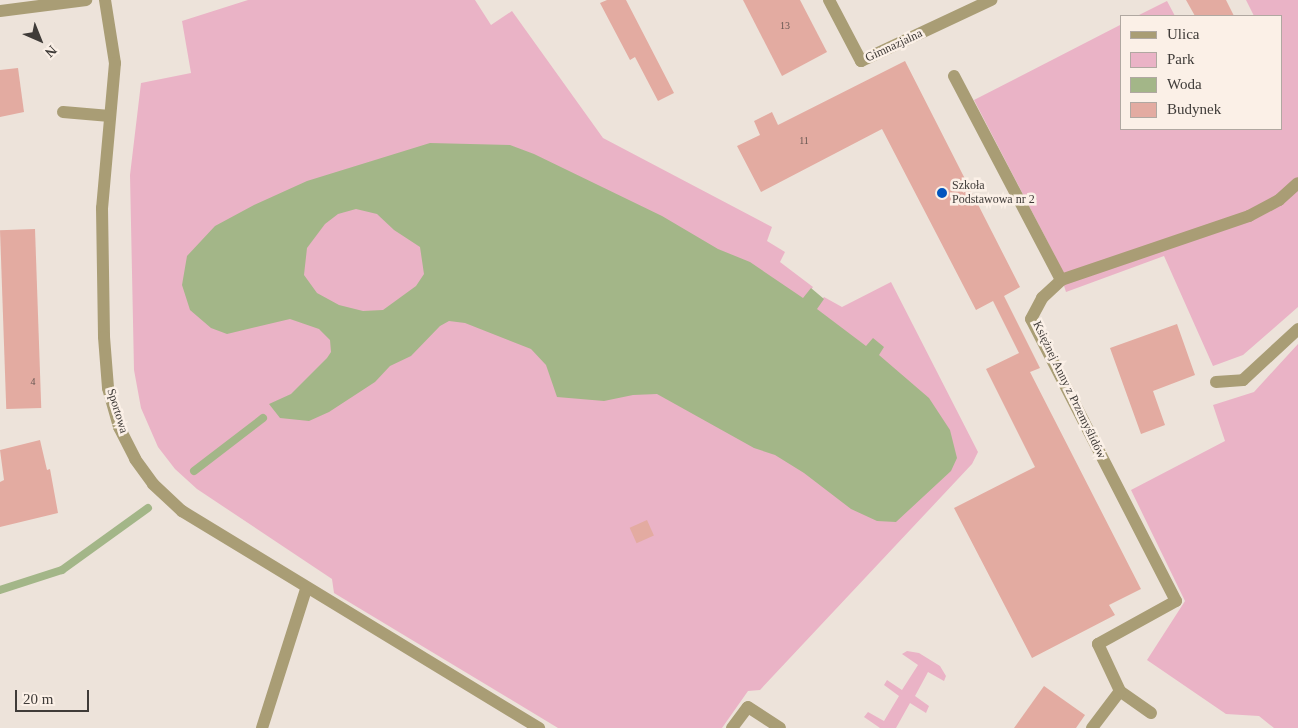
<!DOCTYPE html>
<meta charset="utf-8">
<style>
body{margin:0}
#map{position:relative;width:1298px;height:728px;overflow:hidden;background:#ede3da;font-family:Georgia,serif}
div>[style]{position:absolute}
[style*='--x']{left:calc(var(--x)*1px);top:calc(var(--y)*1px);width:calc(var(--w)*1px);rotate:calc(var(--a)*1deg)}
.green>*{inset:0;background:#eab3c6}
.water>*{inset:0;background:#a3b688}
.stream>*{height:8px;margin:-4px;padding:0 4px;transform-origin:4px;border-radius:4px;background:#a3b688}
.building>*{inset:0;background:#e3aba1;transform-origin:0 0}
.minor>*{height:12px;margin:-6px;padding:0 6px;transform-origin:6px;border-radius:6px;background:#a99d75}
.dots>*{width:14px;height:14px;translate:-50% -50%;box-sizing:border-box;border:2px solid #fbf0e7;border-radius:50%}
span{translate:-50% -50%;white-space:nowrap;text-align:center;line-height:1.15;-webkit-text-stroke:5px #fbf0e7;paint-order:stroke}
.number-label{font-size:10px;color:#685752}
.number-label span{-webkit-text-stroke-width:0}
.street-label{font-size:12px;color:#3f3b38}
.poi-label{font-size:12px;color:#3f3b38}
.left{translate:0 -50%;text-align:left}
.legend{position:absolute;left:1120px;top:15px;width:162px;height:115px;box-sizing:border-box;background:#fbf0e7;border:1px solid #b0a8a1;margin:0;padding:6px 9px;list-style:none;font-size:15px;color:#3f3b38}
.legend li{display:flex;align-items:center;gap:10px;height:25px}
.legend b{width:25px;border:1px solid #b0a8a1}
.north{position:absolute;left:15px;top:15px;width:50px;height:50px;-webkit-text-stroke:4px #fbf0e7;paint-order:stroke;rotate:136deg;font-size:14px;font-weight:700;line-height:20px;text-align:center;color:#3f3b38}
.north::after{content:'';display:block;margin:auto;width:18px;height:22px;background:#3f3b38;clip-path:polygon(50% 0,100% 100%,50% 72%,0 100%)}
.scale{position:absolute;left:15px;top:690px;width:74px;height:22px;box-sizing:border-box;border:2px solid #3f3b38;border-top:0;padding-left:6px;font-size:15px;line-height:18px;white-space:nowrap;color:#3f3b38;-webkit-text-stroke:4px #fbf0e7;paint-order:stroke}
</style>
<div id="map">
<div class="green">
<i style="clip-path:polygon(248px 0,475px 0,491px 25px,512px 11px,603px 138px,772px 227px,767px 241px,785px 252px,780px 262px,813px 287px,804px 300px,815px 308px,824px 297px,842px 307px,891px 282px,978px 452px,972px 464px,760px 690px,748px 691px,722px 728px,558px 728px,334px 593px,332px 579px,197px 489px,175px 469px,158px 447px,141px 408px,134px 370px,130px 175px,141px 83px,191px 73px,182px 21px)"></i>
<i style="clip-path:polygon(1246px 0,1298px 0,1298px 307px,1243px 355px,1213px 366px,1164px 256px,1066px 292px,1054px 254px,974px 100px,1122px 24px,1122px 129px,1282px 129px,1282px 16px,1254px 16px)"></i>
<i style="clip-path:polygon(1167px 1px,1175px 16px,1137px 16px)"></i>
<i style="clip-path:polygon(1298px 344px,1298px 728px,1274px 728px,1259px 716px,1226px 714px,1147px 660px,1185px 601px,1131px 490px,1225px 441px,1213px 405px,1254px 392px)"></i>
<i style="clip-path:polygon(907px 651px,919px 653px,940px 666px,946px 676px,944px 681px,928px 672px,915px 696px,929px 706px,926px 713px,910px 703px,896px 728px,880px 728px,864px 717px,868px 712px,884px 721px,899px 696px,884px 685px,887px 680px,902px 690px,918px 665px,902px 654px)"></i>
</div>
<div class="water">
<i style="clip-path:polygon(evenodd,430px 143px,510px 145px,534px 154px,662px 216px,718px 249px,750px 262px,803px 298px,811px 288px,824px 299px,817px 309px,866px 346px,873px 338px,884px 347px,879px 355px,929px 398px,950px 430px,957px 458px,951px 471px,896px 522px,877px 521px,851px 509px,804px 473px,775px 455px,754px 448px,657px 394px,633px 395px,604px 401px,557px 397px,546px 365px,531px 349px,465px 323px,449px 321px,440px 326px,411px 356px,390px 366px,375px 382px,329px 412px,309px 421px,280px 418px,269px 404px,291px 394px,327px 358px,331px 352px,330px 340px,319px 329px,290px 319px,227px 334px,211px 328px,190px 310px,182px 285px,187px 256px,215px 226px,254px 205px,307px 181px,430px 143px,356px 209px,377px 214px,394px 230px,420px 247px,424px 274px,416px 286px,383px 310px,363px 311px,339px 305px,317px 293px,304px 275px,307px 248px,325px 224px,338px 214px,356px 209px)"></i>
</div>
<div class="stream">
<i style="--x:194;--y:471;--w:87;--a:-37.5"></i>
<i style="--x:0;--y:590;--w:65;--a:-17.9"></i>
<i style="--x:62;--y:570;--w:106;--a:-35.8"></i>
</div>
<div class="building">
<i style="clip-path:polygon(607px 0,626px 0,674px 93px,658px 101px,635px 57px,630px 60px,600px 3px)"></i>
<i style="clip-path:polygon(743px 0,800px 0,827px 52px,782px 76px)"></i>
<i style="clip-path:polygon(1186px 0,1226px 0,1234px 16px,1195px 16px)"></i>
<i style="clip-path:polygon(905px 61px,1020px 287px,1004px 296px,1040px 368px,1030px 372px,1141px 589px,1109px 605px,1115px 615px,1032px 658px,954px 508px,1035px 467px,986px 369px,1019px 353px,993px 301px,976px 310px,882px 129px,761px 192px,737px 146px,760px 135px,754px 121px,772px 112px,778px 125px)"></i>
<i style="clip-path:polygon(18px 68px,24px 112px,0 117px,0 70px)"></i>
<i style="left:35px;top:229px;width:179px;height:35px;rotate:88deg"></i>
<i style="clip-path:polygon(1177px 324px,1195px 375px,1153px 391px,1165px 425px,1141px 434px,1110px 348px)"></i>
<i style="clip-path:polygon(40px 440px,47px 470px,50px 469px,58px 513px,0 527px,0 482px,4px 480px,0 450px)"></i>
<i style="left:647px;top:520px;width:17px;height:19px;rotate:66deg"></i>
<i style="clip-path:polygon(1044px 686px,1085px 715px,1076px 728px,1014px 728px)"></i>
</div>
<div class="minor">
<i style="--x:105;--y:0;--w:64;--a:81"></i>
<i style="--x:115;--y:63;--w:146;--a:95.1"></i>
<i style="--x:102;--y:208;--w:129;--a:89.1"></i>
<i style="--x:104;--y:337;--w:51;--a:85.5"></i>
<i style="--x:108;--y:388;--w:41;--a:74.2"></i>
<i style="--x:119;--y:427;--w:36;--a:63"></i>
<i style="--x:135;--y:459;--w:31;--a:54"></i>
<i style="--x:153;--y:484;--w:40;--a:43"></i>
<i style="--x:182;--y:511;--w:418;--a:31.3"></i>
<i style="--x:829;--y:0;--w:69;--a:62.3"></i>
<i style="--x:861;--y:61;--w:144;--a:-25.1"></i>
<i style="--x:0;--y:11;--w:87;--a:-7.3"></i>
<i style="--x:954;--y:76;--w:230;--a:62.3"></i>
<i style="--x:63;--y:112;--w:47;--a:4.9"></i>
<i style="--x:1216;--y:382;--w:27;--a:-4"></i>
<i style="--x:1243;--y:380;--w:75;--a:-42.8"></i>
<i style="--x:1151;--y:713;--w:38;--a:-145"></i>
<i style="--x:1120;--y:691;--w:52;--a:-115.1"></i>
<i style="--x:1098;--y:644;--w:89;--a:-28.9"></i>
<i style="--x:1176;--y:601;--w:317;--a:-117.2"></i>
<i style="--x:1031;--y:319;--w:24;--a:-62"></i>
<i style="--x:1042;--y:298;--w:26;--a:-43"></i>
<i style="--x:1061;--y:280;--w:199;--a:-18.8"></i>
<i style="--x:1249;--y:216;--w:34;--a:-28"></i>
<i style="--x:1279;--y:200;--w:25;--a:-42"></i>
<i style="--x:262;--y:728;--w:146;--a:-72.4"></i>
<i style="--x:732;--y:728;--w:26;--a:-53"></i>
<i style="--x:748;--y:707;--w:38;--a:33"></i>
<i style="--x:1092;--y:728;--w:46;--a:-52.9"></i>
</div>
<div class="dots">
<i style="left:942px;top:193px;background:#0255be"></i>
</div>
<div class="number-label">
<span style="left:785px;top:26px">13</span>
<span style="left:804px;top:141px">11</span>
<span style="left:33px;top:382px">4</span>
</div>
<div class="street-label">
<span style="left:894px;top:46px;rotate:-25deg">Gimnazjalna</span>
<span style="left:1069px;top:390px;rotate:64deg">Księżnej Anny z Przemyślidów</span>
<span style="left:117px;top:411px;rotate:73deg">Sportowa</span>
</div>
<div class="poi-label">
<span class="left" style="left:952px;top:193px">Szkoła<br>Podstawowa nr 2</span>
</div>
<ul class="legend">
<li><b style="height:6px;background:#a99d75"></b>Ulica</li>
<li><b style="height:14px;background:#eab3c6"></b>Park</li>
<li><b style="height:14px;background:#a3b688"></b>Woda</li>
<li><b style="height:14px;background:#e3aba1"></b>Budynek</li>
</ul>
<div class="north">N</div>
<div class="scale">20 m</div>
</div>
